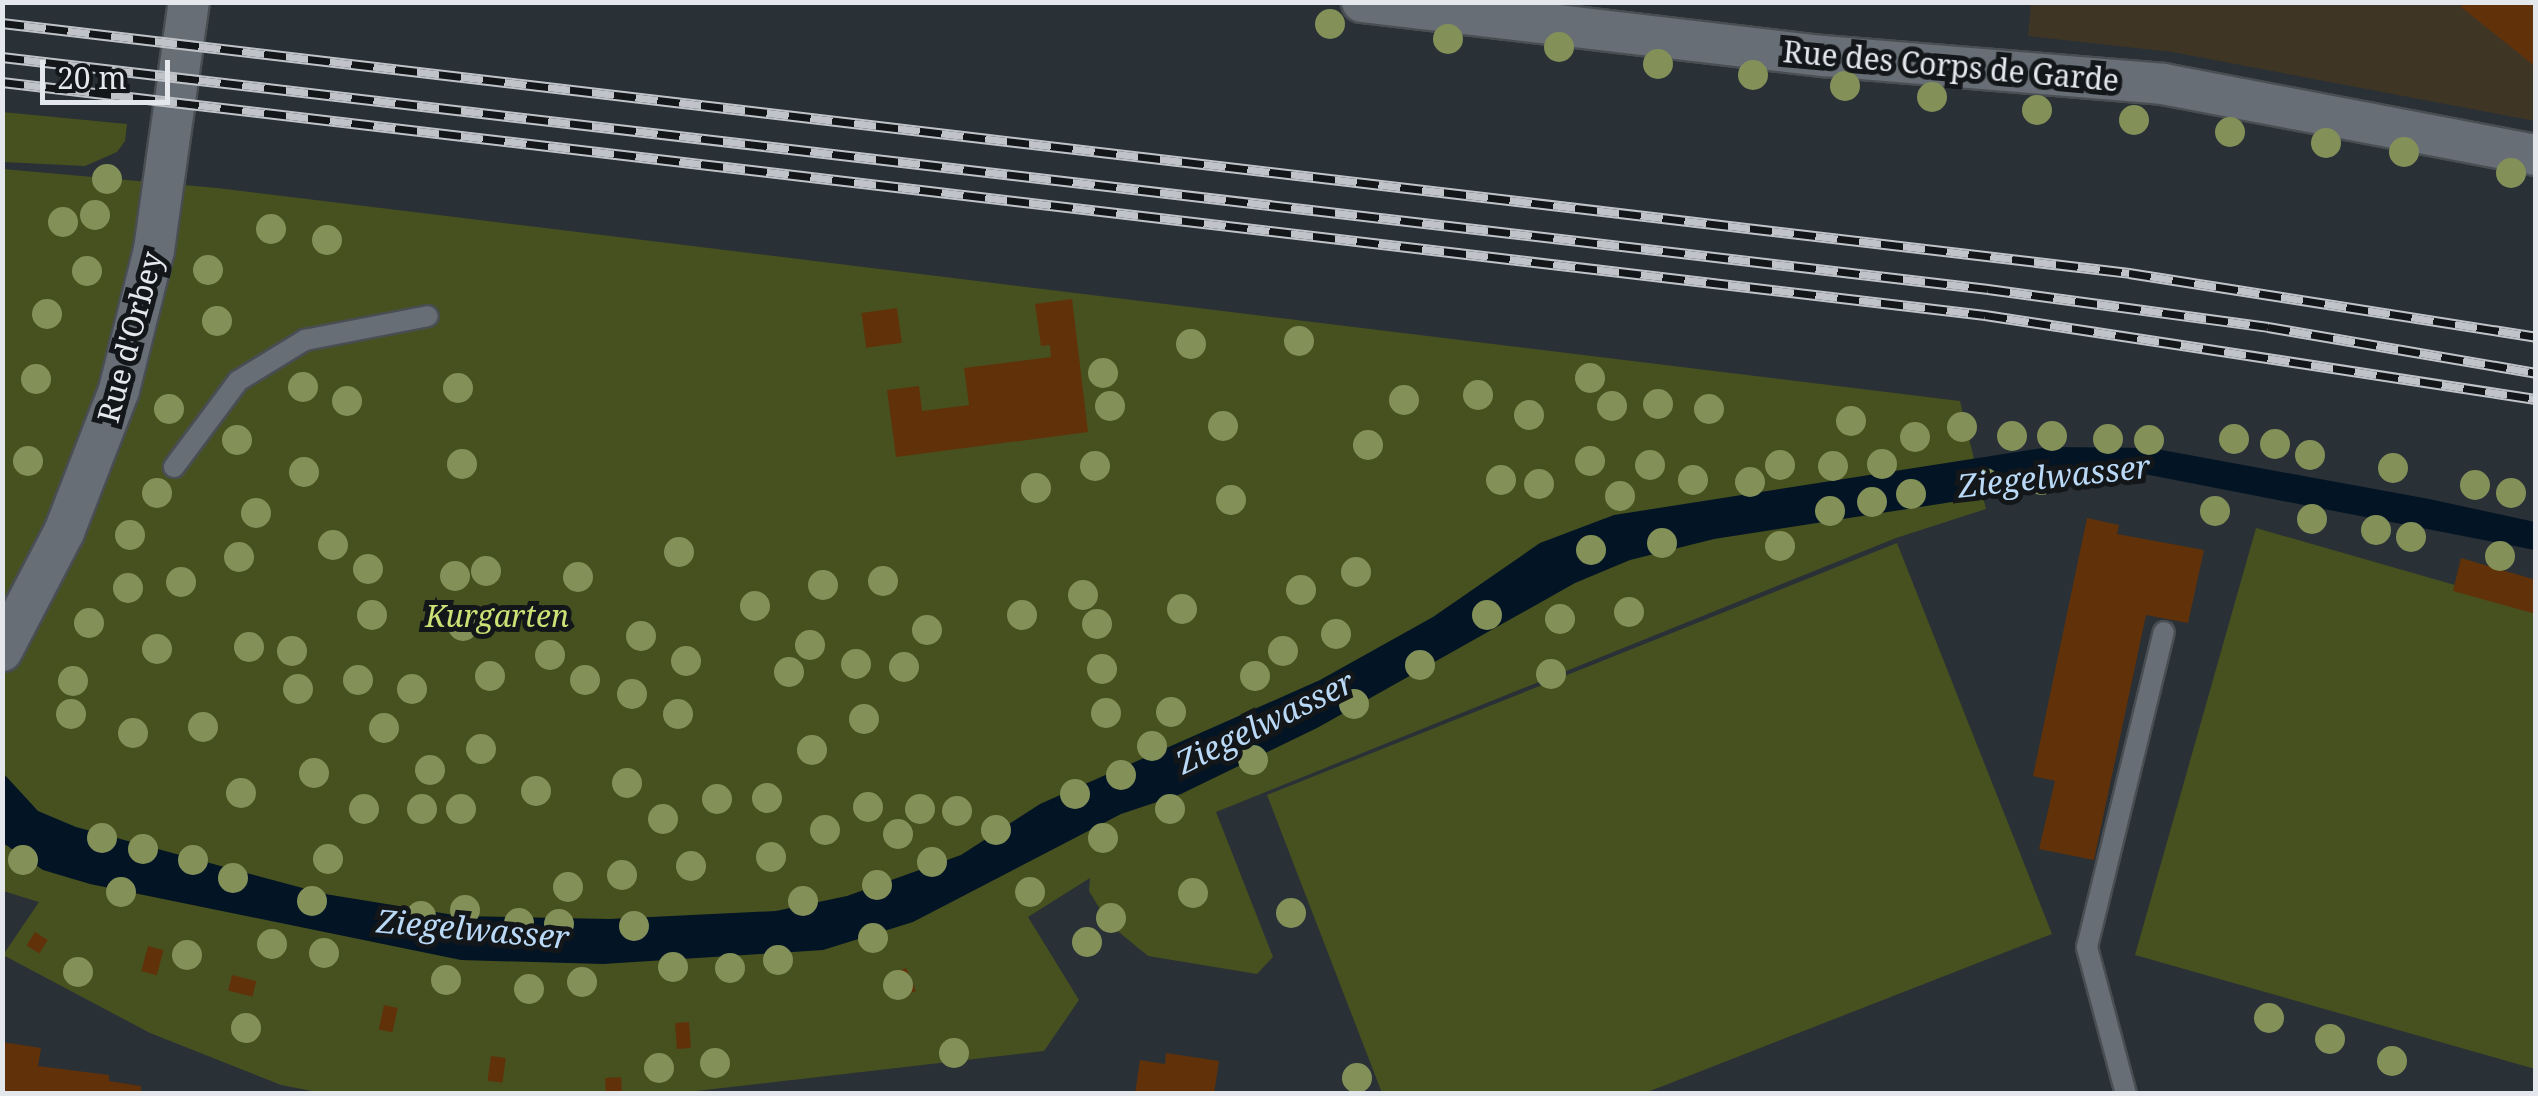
<!DOCTYPE html>
<style>
body{margin:0}
#map{position:relative;width:2538px;height:1096px;overflow:hidden;background:#293036;font-family:"Noto Serif",serif}
div>[style]{position:absolute}
[style*='--x']{left:calc(var(--x)*1px);top:calc(var(--y)*1px);width:calc(var(--w)*1px);rotate:calc(var(--a)*1deg)}
.education>*{inset:0;background:#3f3525}
.green>*{inset:0;background:#47501f}
.water>*{inset:0;background:#031425}
.building>*{inset:0;background:#61320a;transform-origin:0 0}
.roads{filter:drop-shadow(2px 0 #494e53) drop-shadow(-2px 0 #494e53) drop-shadow(0 2px #494e53) drop-shadow(0 -2px #494e53)}
.service>*{height:20px;margin:-10px;padding:0 10px;transform-origin:10px;border-radius:10px;background:#676e75}
.minor>*{height:40px;margin:-20px;padding:0 20px;transform-origin:20px;border-radius:20px;background:#676e75}
.rail>*{height:11px;margin-top:-5.5px;transform-origin:0;background:repeating-linear-gradient(90deg,#14171a 0 22px,#c0c4c9 0 44px);box-sizing:border-box;border-block:2px solid #c0c4c9}
.trees>*{width:30px;height:30px;margin:-15px;border-radius:50%;background:#839159}
span{translate:-50% -50%;white-space:nowrap;text-align:center;line-height:1.15;-webkit-text-stroke:10px #14171a;paint-order:stroke}
.street-label{font-size:30px;color:#e4e8ec}
.park-label{font-size:30px;color:#cce176;font-style:italic}
.water-label{font-size:32px;color:#b9d9f7;font-style:italic}
.frame{position:absolute;inset:0;border:5px solid #e4e8ec;pointer-events:none}
.scale{position:absolute;left:40px;top:60px;width:130px;height:45px;box-sizing:border-box;border:5px solid #e4e8ec;border-top:0;padding-left:12px;font-size:30px;line-height:35px;white-space:nowrap;color:#e4e8ec;-webkit-text-stroke:8px #14171a;paint-order:stroke}
</style>
<div id="map">
<div class="education">
<i style="clip-path:polygon(2031px 3px,2535px 3px,2535px 121px,2172px 52px,2028px 36px)"></i>
</div>
<div class="green">
<i style="clip-path:polygon(2px 112px,127px 124px,125px 141px,117px 152px,85px 166px,3px 162px)"></i>
<i style="clip-path:polygon(3px 169px,217px 188px,1960px 401px,1986px 509px,1896px 538px,1216px 812px,1273px 957px,1257px 974px,1148px 956px,1109px 924px,1089px 891px,1090px 878px,1028px 917px,1079px 1000px,1044px 1051px,679px 1093px,322px 1093px,281px 1085px,150px 1033px,3px 955px,39px 902px,3px 891px)"></i>
<i style="clip-path:polygon(2256px 528px,2535px 608px,2535px 1069px,2135px 955px)"></i>
<i style="clip-path:polygon(1897px 543px,2052px 934px,1645px 1093px,1382px 1093px,1267px 795px)"></i>
</div>
<div class="water">
<i style="clip-path:polygon(2049px 447px,2151px 448px,2429px 499px,2535px 522px,2535px 550px,2139px 473px,1714px 539px,1630px 560px,1575px 583px,1317px 728px,1181px 794px,1121px 814px,913px 922px,823px 950px,603px 964px,461px 960px,90px 884px,43px 870px,3px 843px,3px 773px,38px 811px,76px 827px,325px 894px,460px 916px,609px 919px,776px 911px,847px 896px,961px 855px,1040px 804px,1320px 680px,1433px 617px,1540px 543px,1614px 515px)"></i>
</div>
<div class="building">
<i style="clip-path:polygon(2466px 2px,2536px 2px,2536px 67px,2461px 7px)"></i>
<i style="clip-path:polygon(1072px 299px,1088px 432px,896px 457px,887px 390px,919px 386px,922px 411px,969px 405px,964px 368px,1051px 357px,1050px 345px,1041px 346px,1035px 304px)"></i>
<i style="left:897px;top:308px;width:35px;height:36px;rotate:82deg"></i>
<i style="clip-path:polygon(2087px 518px,2119px 525px,2117px 534px,2204px 550px,2188px 623px,2146px 615px,2094px 860px,2039px 849px,2055px 781px,2033px 776px)"></i>
<i style="clip-path:polygon(2461px 558px,2536px 580px,2536px 614px,2453px 591px)"></i>
<i style="left:35px;top:932px;width:15px;height:16px;rotate:32deg"></i>
<i style="left:148px;top:946px;width:16px;height:26px;rotate:15deg"></i>
<i style="left:906px;top:968px;width:25px;height:14px;rotate:67deg"></i>
<i style="left:232px;top:975px;width:25px;height:16px;rotate:14deg"></i>
<i style="left:384px;top:1005px;width:14px;height:25px;rotate:12deg"></i>
<i style="left:689px;top:1022px;width:26px;height:14px;rotate:86deg"></i>
<i style="clip-path:polygon(2px 1042px,41px 1048px,38px 1066px,109px 1075px,109px 1081px,141px 1086px,141px 1094px,2px 1094px)"></i>
<i style="clip-path:polygon(1166px 1053px,1219px 1061px,1214px 1094px,1135px 1094px,1140px 1060px,1165px 1064px)"></i>
<i style="left:491px;top:1056px;width:15px;height:25px;rotate:8deg"></i>
<i style="left:621px;top:1077px;width:16px;height:16px;rotate:86deg"></i>
</div>
<div class="roads">
<div class="service">
<i style="--x:174;--y:467;--w:107;--a:-53.3"></i>
<i style="--x:238;--y:381;--w:79;--a:-31.5"></i>
<i style="--x:305;--y:340;--w:125;--a:-11"></i>
<i style="--x:2126;--y:1094;--w:152;--a:-104.9"></i>
<i style="--x:2087;--y:947;--w:324;--a:-76.3"></i>
</div>
<div class="minor">
<i style="--x:1362;--y:2;--w:465;--a:6.7"></i>
<i style="--x:1824;--y:56;--w:340;--a:4.7"></i>
<i style="--x:2163;--y:84;--w:380;--a:10.8"></i>
<i style="--x:2;--y:651;--w:134;--a:-62.5"></i>
<i style="--x:64;--y:532;--w:152;--a:-68.8"></i>
<i style="--x:119;--y:390;--w:144;--a:-76"></i>
<i style="--x:154;--y:250;--w:250;--a:-82"></i>
</div>
</div>
<div class="rail">
<i style="--x:2;--y:23;--w:2142;--a:6.7"></i>
<i style="--x:2129;--y:273;--w:412;--a:8.9"></i>
<i style="--x:2;--y:57;--w:2000;--a:6.66"></i>
<i style="--x:1988;--y:289;--w:283;--a:7.7"></i>
<i style="--x:2268;--y:327;--w:272;--a:9.7"></i>
<i style="--x:2;--y:82;--w:1997;--a:6.7"></i>
<i style="--x:1985;--y:315;--w:557;--a:8.67"></i>
</div>
<div class="trees">
<i style="left:1330px;top:24px"></i>
<i style="left:1448px;top:39px"></i>
<i style="left:1559px;top:47px"></i>
<i style="left:1658px;top:64px"></i>
<i style="left:1753px;top:75px"></i>
<i style="left:1845px;top:86px"></i>
<i style="left:1932px;top:97px"></i>
<i style="left:2037px;top:110px"></i>
<i style="left:2134px;top:120px"></i>
<i style="left:2230px;top:132px"></i>
<i style="left:2326px;top:143px"></i>
<i style="left:2404px;top:152px"></i>
<i style="left:2511px;top:173px"></i>
<i style="left:107px;top:179px"></i>
<i style="left:95px;top:215px"></i>
<i style="left:63px;top:222px"></i>
<i style="left:271px;top:229px"></i>
<i style="left:327px;top:240px"></i>
<i style="left:208px;top:270px"></i>
<i style="left:87px;top:271px"></i>
<i style="left:47px;top:314px"></i>
<i style="left:217px;top:321px"></i>
<i style="left:1299px;top:341px"></i>
<i style="left:1191px;top:344px"></i>
<i style="left:1103px;top:373px"></i>
<i style="left:1590px;top:378px"></i>
<i style="left:36px;top:379px"></i>
<i style="left:303px;top:387px"></i>
<i style="left:458px;top:388px"></i>
<i style="left:1478px;top:395px"></i>
<i style="left:1404px;top:400px"></i>
<i style="left:347px;top:401px"></i>
<i style="left:1658px;top:404px"></i>
<i style="left:1110px;top:406px"></i>
<i style="left:1612px;top:406px"></i>
<i style="left:169px;top:409px"></i>
<i style="left:1709px;top:409px"></i>
<i style="left:1529px;top:415px"></i>
<i style="left:1851px;top:421px"></i>
<i style="left:1223px;top:426px"></i>
<i style="left:1962px;top:427px"></i>
<i style="left:2012px;top:436px"></i>
<i style="left:2052px;top:436px"></i>
<i style="left:1915px;top:437px"></i>
<i style="left:2108px;top:439px"></i>
<i style="left:2234px;top:439px"></i>
<i style="left:237px;top:440px"></i>
<i style="left:2149px;top:440px"></i>
<i style="left:2275px;top:444px"></i>
<i style="left:1368px;top:445px"></i>
<i style="left:2310px;top:455px"></i>
<i style="left:28px;top:461px"></i>
<i style="left:1590px;top:461px"></i>
<i style="left:462px;top:464px"></i>
<i style="left:1882px;top:464px"></i>
<i style="left:1650px;top:465px"></i>
<i style="left:1780px;top:465px"></i>
<i style="left:1095px;top:466px"></i>
<i style="left:1833px;top:466px"></i>
<i style="left:2393px;top:468px"></i>
<i style="left:304px;top:472px"></i>
<i style="left:1501px;top:480px"></i>
<i style="left:1693px;top:480px"></i>
<i style="left:2042px;top:480px"></i>
<i style="left:1750px;top:482px"></i>
<i style="left:1985px;top:483px"></i>
<i style="left:1539px;top:484px"></i>
<i style="left:2475px;top:485px"></i>
<i style="left:1036px;top:488px"></i>
<i style="left:157px;top:493px"></i>
<i style="left:2511px;top:493px"></i>
<i style="left:1911px;top:494px"></i>
<i style="left:1620px;top:496px"></i>
<i style="left:1231px;top:500px"></i>
<i style="left:1872px;top:502px"></i>
<i style="left:1830px;top:511px"></i>
<i style="left:2215px;top:511px"></i>
<i style="left:256px;top:513px"></i>
<i style="left:2312px;top:519px"></i>
<i style="left:2376px;top:530px"></i>
<i style="left:130px;top:535px"></i>
<i style="left:2411px;top:537px"></i>
<i style="left:1662px;top:543px"></i>
<i style="left:333px;top:545px"></i>
<i style="left:1780px;top:546px"></i>
<i style="left:1591px;top:550px"></i>
<i style="left:679px;top:552px"></i>
<i style="left:2500px;top:556px"></i>
<i style="left:239px;top:557px"></i>
<i style="left:368px;top:569px"></i>
<i style="left:486px;top:571px"></i>
<i style="left:1356px;top:572px"></i>
<i style="left:455px;top:576px"></i>
<i style="left:578px;top:577px"></i>
<i style="left:883px;top:581px"></i>
<i style="left:181px;top:582px"></i>
<i style="left:823px;top:585px"></i>
<i style="left:128px;top:588px"></i>
<i style="left:1301px;top:590px"></i>
<i style="left:1083px;top:595px"></i>
<i style="left:755px;top:606px"></i>
<i style="left:1182px;top:609px"></i>
<i style="left:1629px;top:612px"></i>
<i style="left:372px;top:615px"></i>
<i style="left:1022px;top:615px"></i>
<i style="left:1487px;top:615px"></i>
<i style="left:1560px;top:619px"></i>
<i style="left:89px;top:623px"></i>
<i style="left:1097px;top:624px"></i>
<i style="left:463px;top:626px"></i>
<i style="left:927px;top:630px"></i>
<i style="left:1336px;top:634px"></i>
<i style="left:641px;top:636px"></i>
<i style="left:810px;top:645px"></i>
<i style="left:249px;top:647px"></i>
<i style="left:157px;top:649px"></i>
<i style="left:292px;top:651px"></i>
<i style="left:1283px;top:651px"></i>
<i style="left:550px;top:655px"></i>
<i style="left:686px;top:661px"></i>
<i style="left:856px;top:664px"></i>
<i style="left:1420px;top:665px"></i>
<i style="left:904px;top:667px"></i>
<i style="left:1102px;top:669px"></i>
<i style="left:789px;top:672px"></i>
<i style="left:1551px;top:674px"></i>
<i style="left:490px;top:676px"></i>
<i style="left:1255px;top:676px"></i>
<i style="left:358px;top:680px"></i>
<i style="left:585px;top:680px"></i>
<i style="left:73px;top:681px"></i>
<i style="left:298px;top:689px"></i>
<i style="left:412px;top:689px"></i>
<i style="left:632px;top:694px"></i>
<i style="left:1354px;top:704px"></i>
<i style="left:1171px;top:712px"></i>
<i style="left:1106px;top:713px"></i>
<i style="left:71px;top:714px"></i>
<i style="left:678px;top:714px"></i>
<i style="left:864px;top:719px"></i>
<i style="left:203px;top:727px"></i>
<i style="left:384px;top:728px"></i>
<i style="left:133px;top:733px"></i>
<i style="left:1152px;top:746px"></i>
<i style="left:481px;top:749px"></i>
<i style="left:812px;top:750px"></i>
<i style="left:1253px;top:760px"></i>
<i style="left:430px;top:770px"></i>
<i style="left:314px;top:773px"></i>
<i style="left:1121px;top:775px"></i>
<i style="left:627px;top:783px"></i>
<i style="left:536px;top:791px"></i>
<i style="left:241px;top:793px"></i>
<i style="left:1075px;top:794px"></i>
<i style="left:767px;top:798px"></i>
<i style="left:717px;top:799px"></i>
<i style="left:868px;top:807px"></i>
<i style="left:364px;top:809px"></i>
<i style="left:422px;top:809px"></i>
<i style="left:461px;top:809px"></i>
<i style="left:920px;top:809px"></i>
<i style="left:1170px;top:809px"></i>
<i style="left:957px;top:811px"></i>
<i style="left:663px;top:819px"></i>
<i style="left:825px;top:830px"></i>
<i style="left:996px;top:830px"></i>
<i style="left:898px;top:834px"></i>
<i style="left:102px;top:838px"></i>
<i style="left:1103px;top:838px"></i>
<i style="left:143px;top:849px"></i>
<i style="left:771px;top:857px"></i>
<i style="left:328px;top:859px"></i>
<i style="left:23px;top:860px"></i>
<i style="left:193px;top:860px"></i>
<i style="left:932px;top:862px"></i>
<i style="left:691px;top:866px"></i>
<i style="left:622px;top:875px"></i>
<i style="left:233px;top:878px"></i>
<i style="left:877px;top:885px"></i>
<i style="left:568px;top:887px"></i>
<i style="left:121px;top:892px"></i>
<i style="left:1030px;top:892px"></i>
<i style="left:1193px;top:893px"></i>
<i style="left:312px;top:901px"></i>
<i style="left:803px;top:901px"></i>
<i style="left:465px;top:910px"></i>
<i style="left:1291px;top:913px"></i>
<i style="left:421px;top:916px"></i>
<i style="left:1111px;top:918px"></i>
<i style="left:519px;top:923px"></i>
<i style="left:559px;top:924px"></i>
<i style="left:634px;top:926px"></i>
<i style="left:873px;top:938px"></i>
<i style="left:1087px;top:942px"></i>
<i style="left:272px;top:944px"></i>
<i style="left:324px;top:953px"></i>
<i style="left:187px;top:955px"></i>
<i style="left:778px;top:960px"></i>
<i style="left:673px;top:967px"></i>
<i style="left:730px;top:968px"></i>
<i style="left:78px;top:972px"></i>
<i style="left:446px;top:980px"></i>
<i style="left:582px;top:982px"></i>
<i style="left:898px;top:985px"></i>
<i style="left:529px;top:989px"></i>
<i style="left:2269px;top:1018px"></i>
<i style="left:246px;top:1028px"></i>
<i style="left:2330px;top:1039px"></i>
<i style="left:954px;top:1053px"></i>
<i style="left:2392px;top:1061px"></i>
<i style="left:715px;top:1063px"></i>
<i style="left:659px;top:1068px"></i>
<i style="left:1357px;top:1078px"></i>
</div>
<div class="street-label">
<span style="left:1951px;top:66px;rotate:5deg">Rue des Corps de Garde</span>
<span style="left:130px;top:337px;rotate:-75deg">Rue d'Orbey</span>
</div>
<div class="park-label">
<span style="left:497px;top:616px">Kurgarten</span>
</div>
<div class="water-label">
<span style="left:2054px;top:476px;rotate:-6deg">Ziegelwasser</span>
<span style="left:1265px;top:722px;rotate:-26deg">Ziegelwasser</span>
<span style="left:473px;top:929px;rotate:5deg">Ziegelwasser</span>
</div>
<div class="frame"></div>
<div class="scale">20 m</div>
</div>
